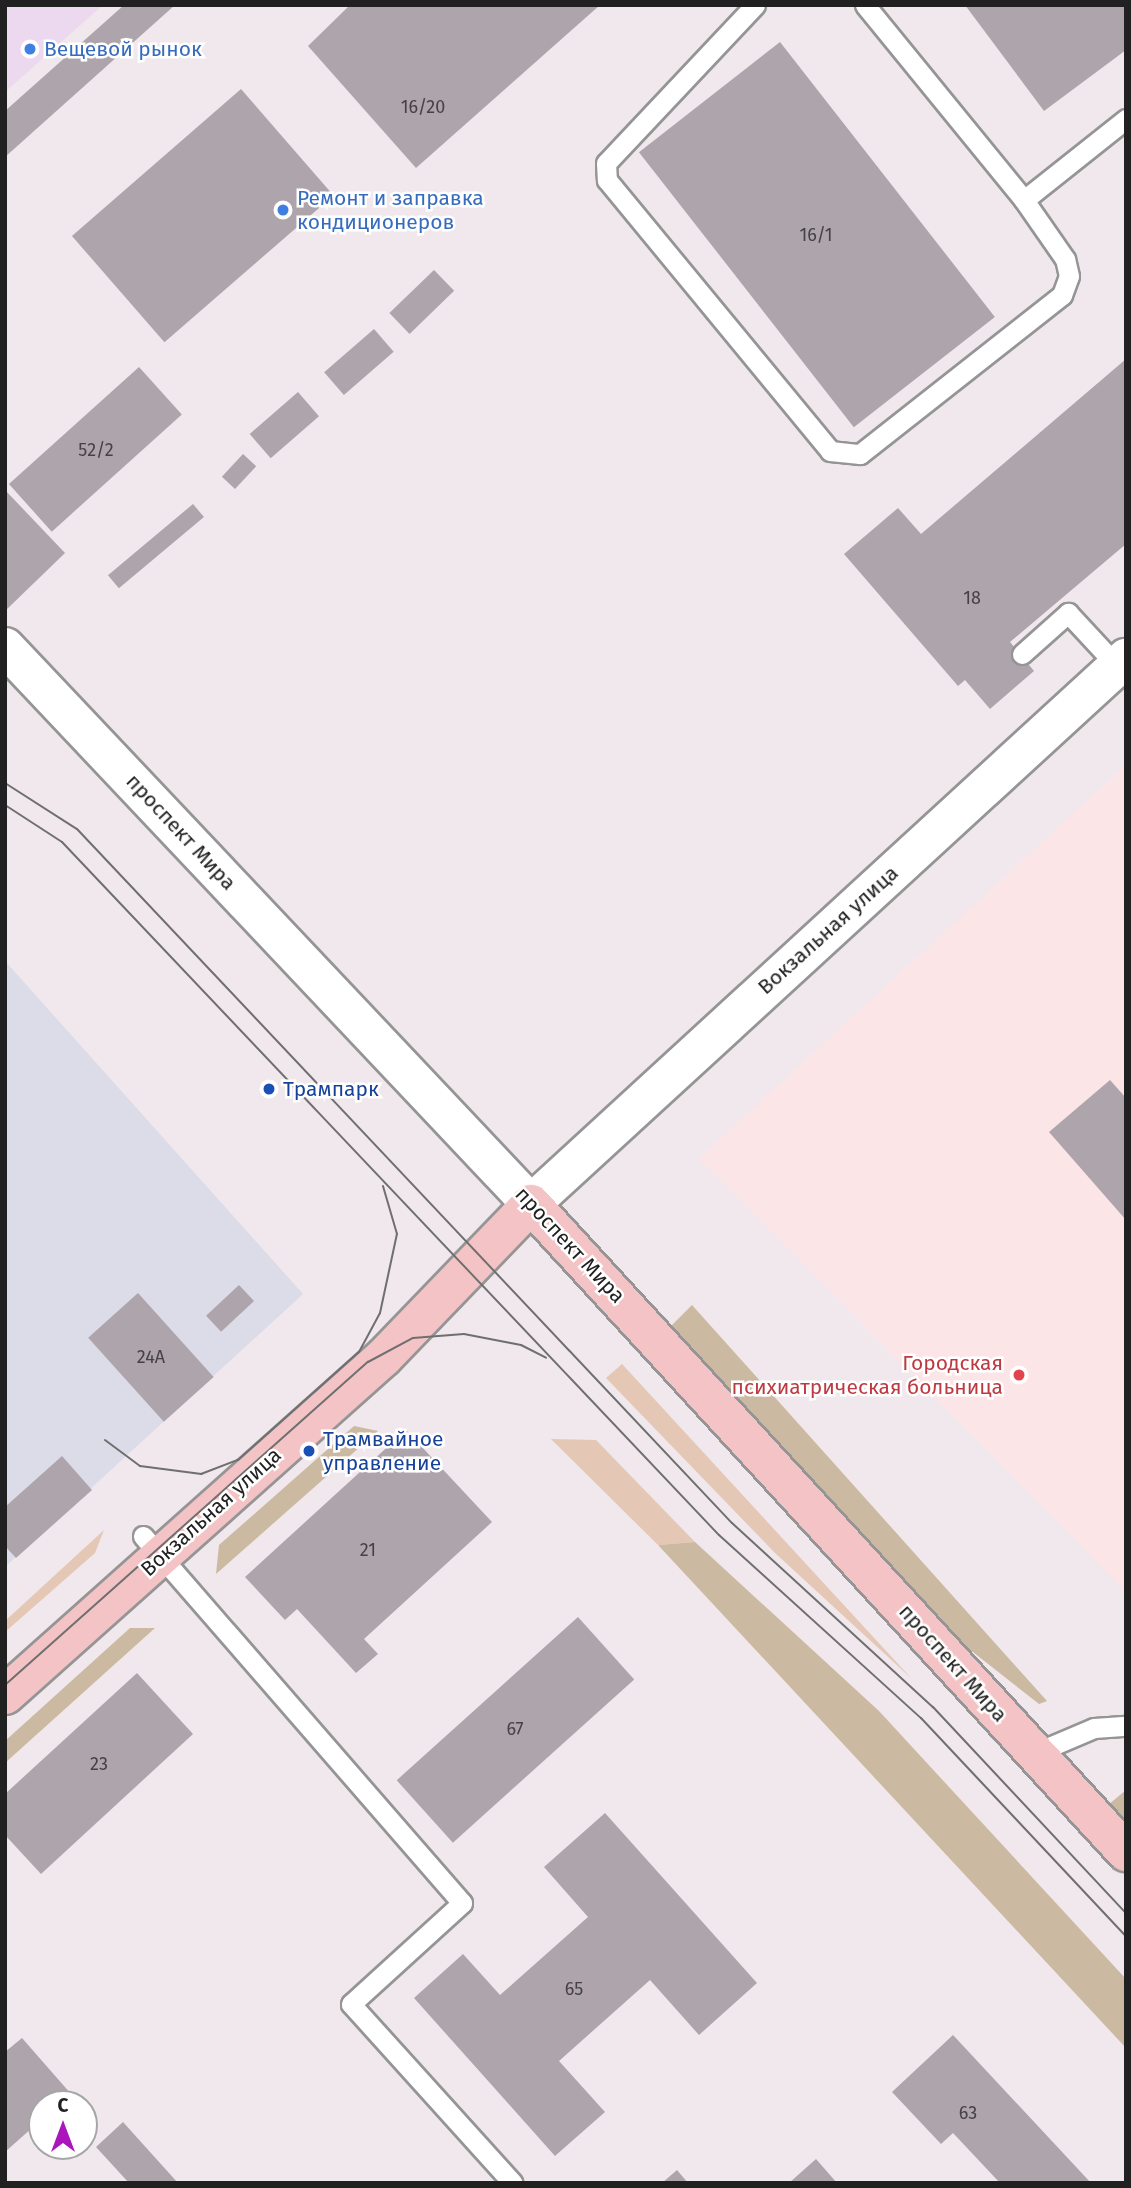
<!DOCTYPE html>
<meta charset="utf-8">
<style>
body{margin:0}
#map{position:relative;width:1131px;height:2188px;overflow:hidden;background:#f0e8ec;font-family:"Fira Sans",sans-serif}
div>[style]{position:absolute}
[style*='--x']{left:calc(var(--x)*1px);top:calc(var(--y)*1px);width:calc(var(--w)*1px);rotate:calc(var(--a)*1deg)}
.commercial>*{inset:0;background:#edd9ef}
.industrial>*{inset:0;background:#dcdbe8}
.education>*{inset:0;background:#fce5e7}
.grass>*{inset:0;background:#e4c7b4}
.forest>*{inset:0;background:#cbbaa1}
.building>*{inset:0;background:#aea4ab;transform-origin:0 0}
.roads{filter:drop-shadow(2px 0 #959595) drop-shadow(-2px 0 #959595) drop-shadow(0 2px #959595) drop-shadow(0 -2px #959595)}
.lane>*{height:19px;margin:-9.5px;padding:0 9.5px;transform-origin:9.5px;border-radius:9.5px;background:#fff}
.street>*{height:38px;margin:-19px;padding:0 19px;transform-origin:19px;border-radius:19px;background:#fff}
.secondary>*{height:38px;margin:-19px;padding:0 19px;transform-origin:19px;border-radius:19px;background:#f4c3c5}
.tram>*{height:2px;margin:-1px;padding:0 1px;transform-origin:1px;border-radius:1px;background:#6f6f6f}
.dots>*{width:19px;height:19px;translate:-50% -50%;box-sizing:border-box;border:4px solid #fff;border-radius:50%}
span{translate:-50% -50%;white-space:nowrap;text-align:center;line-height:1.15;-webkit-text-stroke:5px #fff;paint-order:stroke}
.number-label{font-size:18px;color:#444244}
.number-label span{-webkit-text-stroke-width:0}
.shop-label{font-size:21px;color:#366cbe}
.left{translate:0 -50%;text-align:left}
.street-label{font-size:21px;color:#212121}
.transit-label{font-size:21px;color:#164399}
.health-label{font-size:21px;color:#be3a42}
.right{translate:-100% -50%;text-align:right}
.frame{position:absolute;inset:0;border:7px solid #212121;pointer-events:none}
.north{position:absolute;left:28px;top:2090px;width:70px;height:70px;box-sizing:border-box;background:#fff;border:2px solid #a6a6a6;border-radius:50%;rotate:0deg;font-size:19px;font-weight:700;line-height:28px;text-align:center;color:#212121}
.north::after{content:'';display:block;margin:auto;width:24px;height:32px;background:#aa15bc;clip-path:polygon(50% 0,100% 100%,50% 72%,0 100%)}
</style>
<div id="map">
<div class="commercial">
<i style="clip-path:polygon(5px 5px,103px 5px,5px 92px)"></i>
</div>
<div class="industrial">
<i style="clip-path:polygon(5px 961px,303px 1294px,5px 1567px)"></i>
</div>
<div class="education">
<i style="clip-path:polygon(1126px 765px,1126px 1591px,699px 1158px)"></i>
</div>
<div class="grass">
<i style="clip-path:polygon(622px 1364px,911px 1678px,775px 1553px,606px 1378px)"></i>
<i style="clip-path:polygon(551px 1439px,596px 1440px,695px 1542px,658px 1545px)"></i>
<i style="clip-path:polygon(104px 1530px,95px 1553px,5px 1632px,5px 1621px)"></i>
</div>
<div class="forest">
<i style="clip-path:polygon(692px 1305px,1047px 1701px,1039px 1704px,964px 1645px,670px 1327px)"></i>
<i style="clip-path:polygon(354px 1426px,378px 1431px,216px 1574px,219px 1545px)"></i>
<i style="clip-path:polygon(695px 1542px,879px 1711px,1126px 1979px,1126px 2048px,658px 1545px)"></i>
<i style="clip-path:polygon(130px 1628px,155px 1628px,5px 1763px,5px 1741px)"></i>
<i style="clip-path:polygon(1126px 1790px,1126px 1824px,1108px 1805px)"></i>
</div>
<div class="building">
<i style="clip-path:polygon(124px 5px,175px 5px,5px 157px,5px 111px)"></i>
<i style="clip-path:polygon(350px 5px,600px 5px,416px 168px,308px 46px)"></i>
<i style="clip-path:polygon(965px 5px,1126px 5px,1126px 50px,1044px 111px)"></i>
<i style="left:780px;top:42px;width:349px;height:179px;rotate:52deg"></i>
<i style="left:241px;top:89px;width:141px;height:224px;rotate:49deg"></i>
<i style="left:434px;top:270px;width:29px;height:62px;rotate:46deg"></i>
<i style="left:374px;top:329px;width:30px;height:66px;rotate:49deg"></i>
<i style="clip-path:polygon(1126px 359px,1126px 544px,1010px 642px,1034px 671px,990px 709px,965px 680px,958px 686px,844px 554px,898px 508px,921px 534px)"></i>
<i style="left:139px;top:367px;width:64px;height:175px;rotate:48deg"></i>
<i style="left:298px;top:392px;width:32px;height:64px;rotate:49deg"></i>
<i style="left:243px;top:454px;width:18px;height:31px;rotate:43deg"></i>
<i style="clip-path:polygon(5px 490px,65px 553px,5px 611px)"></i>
<i style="left:193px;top:504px;width:17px;height:111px;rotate:50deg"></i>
<i style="clip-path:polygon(1110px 1080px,1126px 1098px,1126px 1220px,1049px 1132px)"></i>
<i style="left:239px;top:1285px;width:22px;height:45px;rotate:47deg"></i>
<i style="left:138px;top:1293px;width:113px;height:67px;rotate:48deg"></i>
<i style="clip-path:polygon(406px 1430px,492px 1522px,364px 1639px,378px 1654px,356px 1673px,297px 1609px,285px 1620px,245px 1577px)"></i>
<i style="clip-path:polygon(62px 1456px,92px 1490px,16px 1558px,5px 1546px,5px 1507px)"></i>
<i style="left:578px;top:1617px;width:84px;height:244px;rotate:48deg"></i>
<i style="clip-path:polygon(137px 1673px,193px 1734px,41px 1874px,5px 1835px,5px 1794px)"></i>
<i style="clip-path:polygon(605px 1813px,757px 1983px,699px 2035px,650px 1980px,559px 2061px,605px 2112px,555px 2156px,414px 1998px,463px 1954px,500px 1995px,588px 1917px,544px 1867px)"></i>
<i style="clip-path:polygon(953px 2035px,1091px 2183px,1000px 2183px,953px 2133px,941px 2144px,892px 2092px)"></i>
<i style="clip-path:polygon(22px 2038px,71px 2094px,59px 2104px,42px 2104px,42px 2119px,5px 2152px,5px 2052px)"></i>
<i style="clip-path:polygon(123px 2122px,178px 2183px,129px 2183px,96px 2147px)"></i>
<i style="clip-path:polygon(816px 2159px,837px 2183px,789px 2183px)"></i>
<i style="clip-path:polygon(677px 2170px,688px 2183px,662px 2183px)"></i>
</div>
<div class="roads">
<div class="lane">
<i style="--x:755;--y:5;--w:217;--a:133.3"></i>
<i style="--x:606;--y:163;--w:17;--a:87"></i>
<i style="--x:607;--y:180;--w:351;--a:50.5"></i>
<i style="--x:830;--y:451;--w:30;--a:6"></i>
<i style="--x:860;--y:454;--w:257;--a:-38.2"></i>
<i style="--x:1062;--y:295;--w:20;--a:-70"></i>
<i style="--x:1069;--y:276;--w:17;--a:-103"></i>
<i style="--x:1065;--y:259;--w:72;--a:-124.8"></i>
<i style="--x:865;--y:5;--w:252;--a:50.8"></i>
<i style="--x:1024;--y:200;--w:130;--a:-38.5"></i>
<i style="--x:1022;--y:654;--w:62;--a:-41.7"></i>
<i style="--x:1068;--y:613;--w:72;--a:47.2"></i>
<i style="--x:143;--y:1536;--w:486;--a:49"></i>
<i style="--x:462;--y:1903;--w:150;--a:137.7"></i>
<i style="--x:351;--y:2004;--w:241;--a:47.9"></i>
<i style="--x:1035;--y:1753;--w:64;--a:-23"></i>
<i style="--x:1094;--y:1728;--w:32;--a:-4"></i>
</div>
<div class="street">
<i style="--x:5;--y:647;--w:766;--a:46.64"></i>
<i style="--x:531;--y:1204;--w:808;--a:-42.54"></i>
</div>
<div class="secondary">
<i style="--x:531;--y:1204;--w:880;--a:47.44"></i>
<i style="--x:5;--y:1695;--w:508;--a:-41.73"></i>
<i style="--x:384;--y:1357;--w:212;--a:-46.1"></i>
</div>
</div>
<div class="tram">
<i style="--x:5;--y:783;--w:85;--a:32.6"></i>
<i style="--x:77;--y:829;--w:954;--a:46.66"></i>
<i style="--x:732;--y:1523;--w:273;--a:42.5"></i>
<i style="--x:933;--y:1707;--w:282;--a:46.9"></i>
<i style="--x:5;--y:805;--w:68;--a:33"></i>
<i style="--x:62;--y:842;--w:955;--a:46.53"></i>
<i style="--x:719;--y:1535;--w:273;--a:42.2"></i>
<i style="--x:921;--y:1718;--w:299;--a:46.8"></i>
<i style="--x:105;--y:1440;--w:44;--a:36.6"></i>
<i style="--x:140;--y:1466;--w:62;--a:7.5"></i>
<i style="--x:201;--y:1474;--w:40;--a:-21"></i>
<i style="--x:238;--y:1460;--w:162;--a:-41.8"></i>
<i style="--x:359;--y:1352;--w:44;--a:-61.7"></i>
<i style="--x:380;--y:1313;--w:81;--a:-77.9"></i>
<i style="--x:397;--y:1234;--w:50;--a:-106.3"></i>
<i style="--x:5;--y:1685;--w:486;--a:-41.7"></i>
<i style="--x:368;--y:1362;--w:51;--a:-28.1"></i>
<i style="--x:413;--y:1338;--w:51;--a:-4.5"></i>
<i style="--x:464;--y:1334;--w:58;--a:10.9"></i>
<i style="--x:521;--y:1345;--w:28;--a:27"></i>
</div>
<div class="dots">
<i style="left:30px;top:49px;background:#3f7fe0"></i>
<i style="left:283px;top:210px;background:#3f7fe0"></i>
<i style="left:269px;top:1089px;background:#1a4fb4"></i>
<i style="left:1019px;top:1375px;background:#e0444e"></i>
<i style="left:309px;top:1451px;background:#1a4fb4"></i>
</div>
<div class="number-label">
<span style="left:423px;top:107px">16/20</span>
<span style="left:816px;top:235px">16/1</span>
<span style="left:96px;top:450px">52/2</span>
<span style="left:972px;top:598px">18</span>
<span style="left:151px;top:1357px">24А</span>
<span style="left:368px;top:1550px">21</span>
<span style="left:515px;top:1729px">67</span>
<span style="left:99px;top:1764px">23</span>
<span style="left:574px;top:1989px">65</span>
<span style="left:968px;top:2113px">63</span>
</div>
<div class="shop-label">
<span class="left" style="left:44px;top:49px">Вещевой рынок</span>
<span class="left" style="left:297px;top:210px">Ремонт и заправка<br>кондиционеров</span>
</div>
<div class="street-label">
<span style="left:181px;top:832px;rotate:47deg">проспект Мира</span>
<span style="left:828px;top:930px;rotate:-42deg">Вокзальная улица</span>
<span style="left:570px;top:1245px;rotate:47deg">проспект Мира</span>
<span style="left:211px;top:1512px;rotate:-42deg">Вокзальная улица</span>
<span style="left:953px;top:1663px;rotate:48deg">проспект Мира</span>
</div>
<div class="transit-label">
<span class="left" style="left:283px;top:1089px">Трампарк</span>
<span class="left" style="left:323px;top:1451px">Трамвайное<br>управление</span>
</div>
<div class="health-label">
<span class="right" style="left:1003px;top:1375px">Городская<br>психиатрическая больница</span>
</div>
<div class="frame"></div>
<div class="north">С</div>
</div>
